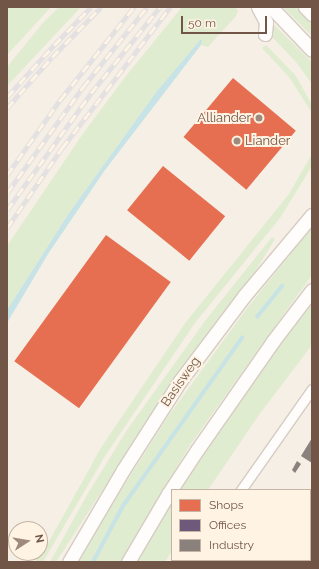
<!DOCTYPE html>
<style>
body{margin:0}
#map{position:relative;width:319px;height:569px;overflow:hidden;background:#f5efe5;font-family:Raleway,sans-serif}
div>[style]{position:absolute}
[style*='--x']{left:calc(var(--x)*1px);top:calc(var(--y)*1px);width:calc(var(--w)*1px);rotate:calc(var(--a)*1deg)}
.green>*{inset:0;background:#e0eccf}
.water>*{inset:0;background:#c7e3e5}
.shops>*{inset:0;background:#e76f51;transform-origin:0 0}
.offices>*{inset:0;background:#6d597a;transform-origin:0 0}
.industry>*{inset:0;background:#8a817c}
.stream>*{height:3.5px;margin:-1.75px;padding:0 1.75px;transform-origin:1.75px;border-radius:1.75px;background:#c7e3e5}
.roads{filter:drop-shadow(1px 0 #d6ccc3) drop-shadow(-1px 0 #d6ccc3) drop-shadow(0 1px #d6ccc3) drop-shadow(0 -1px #d6ccc3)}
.street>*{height:9px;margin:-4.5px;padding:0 4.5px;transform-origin:4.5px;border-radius:4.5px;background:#fefdfb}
.secondary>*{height:13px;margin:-6.5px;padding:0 6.5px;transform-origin:6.5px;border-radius:6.5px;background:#fefdfb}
.rail>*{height:4.5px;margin-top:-2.25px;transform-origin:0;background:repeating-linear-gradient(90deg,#fff4e4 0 9px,#e3e0e2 0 18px);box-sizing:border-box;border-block:1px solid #e3e0e2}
.dots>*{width:11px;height:11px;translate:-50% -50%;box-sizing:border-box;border:2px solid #fff4e4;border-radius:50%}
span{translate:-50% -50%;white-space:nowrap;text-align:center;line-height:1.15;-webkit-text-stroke:4px #fff4e4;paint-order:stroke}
.poi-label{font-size:13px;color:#715547}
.right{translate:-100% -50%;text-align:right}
.left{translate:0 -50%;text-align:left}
.street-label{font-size:13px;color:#715547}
.frame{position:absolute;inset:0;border:8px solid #715547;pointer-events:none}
.legend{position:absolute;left:171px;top:489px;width:140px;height:72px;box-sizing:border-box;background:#fff4e4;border:1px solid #c6b4a5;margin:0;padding:5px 7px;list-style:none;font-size:12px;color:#715547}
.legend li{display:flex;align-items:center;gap:8px;height:20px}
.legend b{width:20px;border:1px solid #c6b4a5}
.north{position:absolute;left:8px;top:521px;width:40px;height:40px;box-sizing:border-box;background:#fff4e4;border:1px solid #c6b4a5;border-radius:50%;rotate:78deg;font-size:11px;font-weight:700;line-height:16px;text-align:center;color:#715547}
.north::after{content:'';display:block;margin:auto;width:14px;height:18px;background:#9f8b7e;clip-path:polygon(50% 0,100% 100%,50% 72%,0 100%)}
.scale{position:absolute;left:181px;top:16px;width:86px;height:18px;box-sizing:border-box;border:2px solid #715547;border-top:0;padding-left:5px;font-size:12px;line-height:14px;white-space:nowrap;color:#715547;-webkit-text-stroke:3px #fff4e4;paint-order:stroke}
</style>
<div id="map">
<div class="green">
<i style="clip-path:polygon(7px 7px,51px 7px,7px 55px)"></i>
<i style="clip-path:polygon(59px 7px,81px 7px,7px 86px,7px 67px,42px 24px)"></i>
<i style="clip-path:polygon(182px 7px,234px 7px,238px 10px,236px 16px,208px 47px,201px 45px,200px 40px,157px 91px,69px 213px,7px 310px,7px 246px,82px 135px,126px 76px)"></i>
<i style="clip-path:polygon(283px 7px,296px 7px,312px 23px,312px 36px)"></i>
<i style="clip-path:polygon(273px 24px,312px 62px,312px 84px,296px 62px,273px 38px)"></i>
<i style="clip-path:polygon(266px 45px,296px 76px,312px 105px,312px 113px,289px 77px,262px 48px)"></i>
<i style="clip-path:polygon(312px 154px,312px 166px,280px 218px,195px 323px,105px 456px,43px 562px,35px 562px,51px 538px,102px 446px,186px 322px,289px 194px)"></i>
<i style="clip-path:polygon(312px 227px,312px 275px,190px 445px,121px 562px,79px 562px,112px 504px,167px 418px,248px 307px)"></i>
<i style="clip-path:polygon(272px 237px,275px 239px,253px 275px,173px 381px,56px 562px,50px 562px,87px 495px,127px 430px,205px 321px)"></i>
<i style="clip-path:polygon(312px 304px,312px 345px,261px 412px,208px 490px,178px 490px,235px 404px)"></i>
<i style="clip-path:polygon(172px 500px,172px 551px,165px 562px,137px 562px)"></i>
</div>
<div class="water">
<i style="clip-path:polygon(200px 40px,202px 40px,201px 45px,105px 170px,48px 254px,7px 323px,7px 310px,69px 213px,157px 91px)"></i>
</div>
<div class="shops">
<i style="left:233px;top:78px;width:82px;height:77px;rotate:40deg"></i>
<i style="left:163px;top:166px;width:80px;height:57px;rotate:39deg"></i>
<i style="left:106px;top:235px;width:80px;height:156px;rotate:36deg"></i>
</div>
<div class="offices">
<i style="left:253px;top:560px;width:42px;height:2px"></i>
</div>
<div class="industry">
<i style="clip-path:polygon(312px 438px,312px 463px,301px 456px)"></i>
<i style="clip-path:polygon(297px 461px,301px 464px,295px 473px,292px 470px)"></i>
</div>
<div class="stream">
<i style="--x:257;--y:317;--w:40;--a:-51"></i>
<i style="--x:93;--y:562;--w:64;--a:-61.8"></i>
<i style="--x:123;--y:506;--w:206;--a:-54.7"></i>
</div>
<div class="roads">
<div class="street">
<i style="--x:241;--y:490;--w:123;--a:-54.9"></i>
<i style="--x:195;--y:562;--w:3;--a:-45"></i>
</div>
<div class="secondary">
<i style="--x:258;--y:7;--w:17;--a:62"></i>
<i style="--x:266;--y:22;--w:12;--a:95"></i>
<i style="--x:271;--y:7;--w:59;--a:46.4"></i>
<i style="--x:305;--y:7;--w:10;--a:45"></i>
<i style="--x:69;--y:562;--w:107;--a:-59.6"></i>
<i style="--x:123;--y:470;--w:106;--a:-57.4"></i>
<i style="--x:180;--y:381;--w:106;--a:-53"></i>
<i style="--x:244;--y:296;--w:106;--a:-50"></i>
<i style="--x:128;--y:562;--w:79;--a:-59.5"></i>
<i style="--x:168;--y:494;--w:53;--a:-56.6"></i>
<i style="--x:197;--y:450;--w:133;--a:-55.1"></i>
<i style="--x:273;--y:341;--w:64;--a:-52.6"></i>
</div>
</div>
<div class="rail">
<i style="--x:7;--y:97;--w:70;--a:-47.9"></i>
<i style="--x:54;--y:45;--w:53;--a:-45.8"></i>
<i style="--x:7;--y:108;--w:68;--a:-48.6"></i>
<i style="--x:52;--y:57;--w:70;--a:-45.6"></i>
<i style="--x:7;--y:175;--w:92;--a:-54.8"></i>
<i style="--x:60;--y:100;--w:119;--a:-51.5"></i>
<i style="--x:7;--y:193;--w:130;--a:-54.4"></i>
<i style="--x:83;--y:87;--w:102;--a:-51.3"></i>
<i style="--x:7;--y:210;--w:144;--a:-54.3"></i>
<i style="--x:91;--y:93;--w:110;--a:-51.3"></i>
<i style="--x:7;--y:228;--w:97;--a:-55.5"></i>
<i style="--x:62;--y:148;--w:178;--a:-52.5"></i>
</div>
<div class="dots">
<i style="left:259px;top:118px;background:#9f8b7e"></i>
<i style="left:237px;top:141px;background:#9f8b7e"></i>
</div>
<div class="poi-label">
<span class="right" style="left:251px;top:118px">Alliander</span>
<span class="left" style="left:245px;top:141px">Liander</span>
</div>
<div class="street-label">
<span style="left:181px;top:382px;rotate:-55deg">Basisweg</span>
</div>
<div class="frame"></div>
<ul class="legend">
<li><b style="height:11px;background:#e76f51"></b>Shops</li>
<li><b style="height:11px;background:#6d597a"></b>Offices</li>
<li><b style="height:11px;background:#8a817c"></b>Industry</li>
</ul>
<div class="north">N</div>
<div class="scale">50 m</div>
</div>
